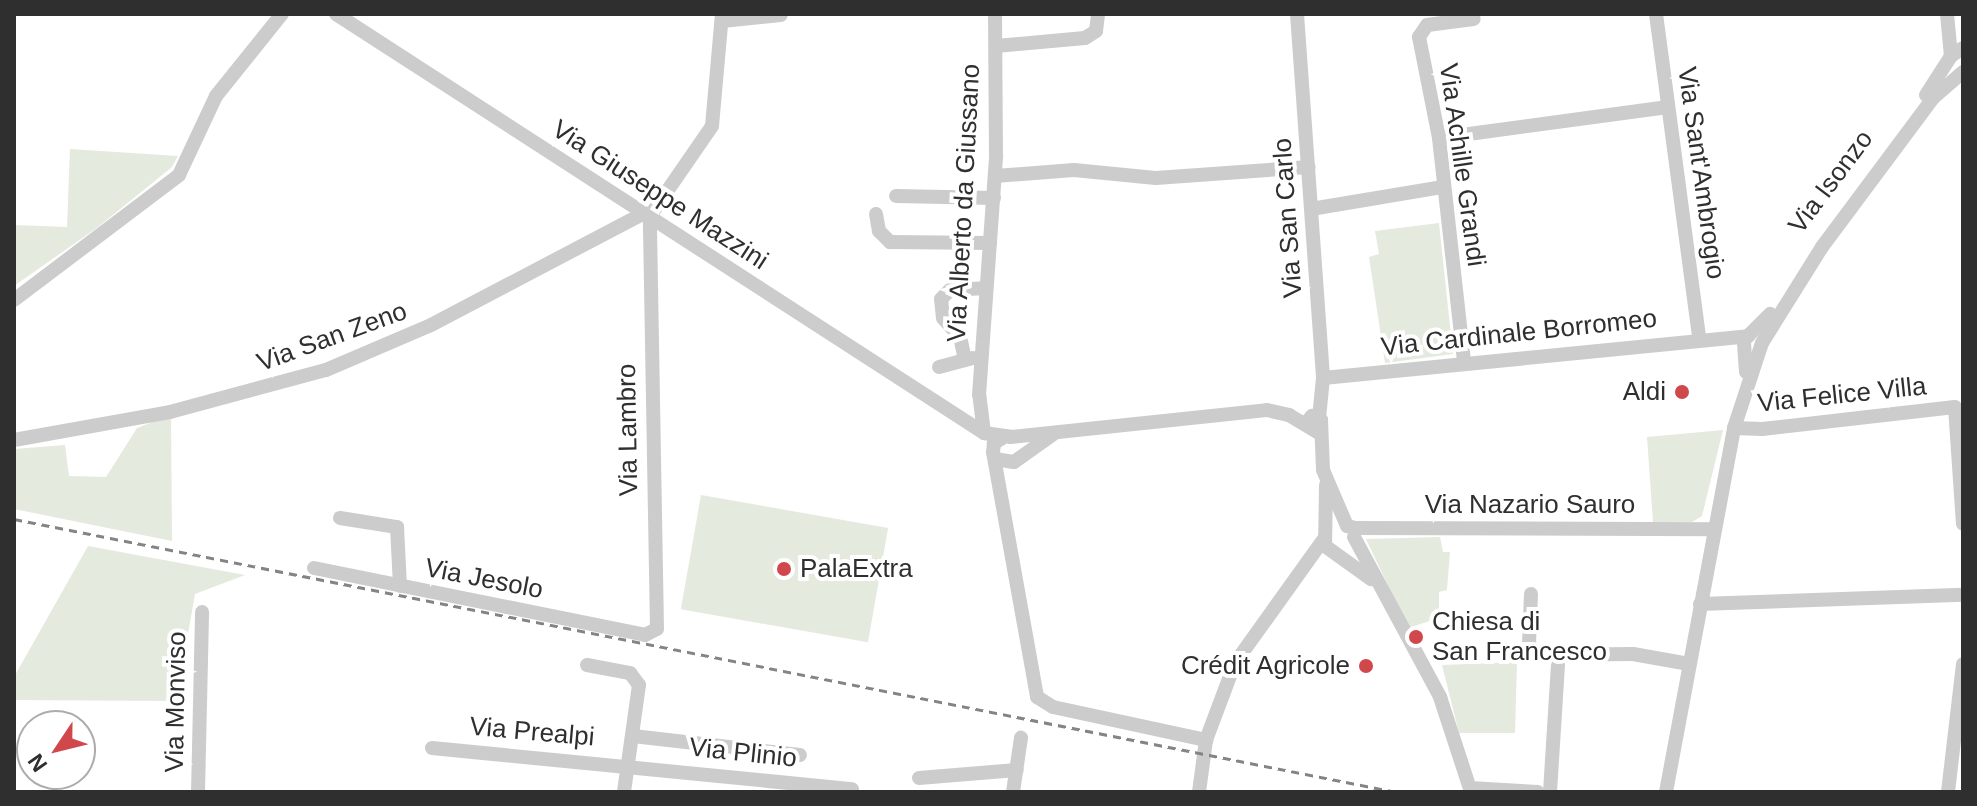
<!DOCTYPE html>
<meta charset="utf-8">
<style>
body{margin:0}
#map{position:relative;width:1977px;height:806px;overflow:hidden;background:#fff;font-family:Helvetica,sans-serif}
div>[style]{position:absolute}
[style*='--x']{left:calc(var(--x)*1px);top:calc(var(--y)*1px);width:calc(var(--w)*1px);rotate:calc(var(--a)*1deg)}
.green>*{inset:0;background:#e4eade;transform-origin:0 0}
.minor>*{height:14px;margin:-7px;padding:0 7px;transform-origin:7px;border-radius:7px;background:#ccc}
.rail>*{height:3px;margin-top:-1.5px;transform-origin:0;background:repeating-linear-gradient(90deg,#848484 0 8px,transparent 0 14px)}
.dots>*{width:22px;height:22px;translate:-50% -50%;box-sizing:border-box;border:4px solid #fff;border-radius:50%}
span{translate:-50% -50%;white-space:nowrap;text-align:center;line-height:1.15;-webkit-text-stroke:8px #fff;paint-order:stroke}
.street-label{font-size:26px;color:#2f2f2f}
.poi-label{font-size:26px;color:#2f2f2f}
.right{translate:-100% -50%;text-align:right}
.left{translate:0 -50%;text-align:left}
.frame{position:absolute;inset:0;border:16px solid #2f2f2f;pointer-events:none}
.north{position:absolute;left:16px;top:710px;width:80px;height:80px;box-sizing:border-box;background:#fff;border:2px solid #acacac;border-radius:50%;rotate:235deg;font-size:22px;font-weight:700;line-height:32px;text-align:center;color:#2f2f2f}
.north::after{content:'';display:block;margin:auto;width:28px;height:36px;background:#d0474c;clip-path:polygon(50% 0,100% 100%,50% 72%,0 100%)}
</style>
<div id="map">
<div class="green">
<i style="clip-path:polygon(70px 149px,178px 156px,172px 167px,98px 227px,14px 286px,14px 225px,67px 227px)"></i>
<i style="clip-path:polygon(1439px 223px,1453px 354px,1385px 363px,1369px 257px,1379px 254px,1375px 231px)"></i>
<i style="clip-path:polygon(171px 415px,172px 541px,14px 509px,14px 449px,65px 445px,69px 476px,106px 477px,137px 428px)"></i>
<i style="clip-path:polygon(1723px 430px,1702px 516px,1692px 522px,1653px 522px,1647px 437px)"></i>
<i style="left:701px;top:495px;width:190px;height:116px;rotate:10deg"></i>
<i style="clip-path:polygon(1440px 537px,1443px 552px,1450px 552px,1447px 590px,1439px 592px,1439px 618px,1408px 628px,1366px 539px)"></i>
<i style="clip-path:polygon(88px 546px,245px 575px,195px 594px,185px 651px,186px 693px,177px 701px,14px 700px,14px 677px)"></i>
<i style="clip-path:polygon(1517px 662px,1515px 733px,1459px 733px,1442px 665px)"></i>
</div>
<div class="minor">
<i style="--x:336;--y:14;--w:772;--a:32.89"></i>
<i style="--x:984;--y:433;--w:27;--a:8"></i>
<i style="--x:1011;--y:437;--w:257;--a:-6"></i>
<i style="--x:1267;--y:410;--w:23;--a:13"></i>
<i style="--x:1289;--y:415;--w:33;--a:31"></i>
<i style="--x:1297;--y:14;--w:365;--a:85.9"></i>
<i style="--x:1323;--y:378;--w:40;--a:95.7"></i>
<i style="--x:1656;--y:14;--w:327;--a:82.4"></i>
<i style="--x:1947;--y:14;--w:42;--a:84.6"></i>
<i style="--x:722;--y:21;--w:59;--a:-5.8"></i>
<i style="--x:996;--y:46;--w:89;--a:-5.1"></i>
<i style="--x:1085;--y:38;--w:13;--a:-32"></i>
<i style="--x:1096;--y:31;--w:17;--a:-83"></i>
<i style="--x:1926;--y:95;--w:46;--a:-57.3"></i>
<i style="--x:1951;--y:56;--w:14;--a:-34"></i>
<i style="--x:1439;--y:138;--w:231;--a:-7.7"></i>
<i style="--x:995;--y:176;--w:79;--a:-4.3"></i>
<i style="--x:1074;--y:170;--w:82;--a:5.6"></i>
<i style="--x:1156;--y:178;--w:153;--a:-4.1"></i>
<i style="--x:896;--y:196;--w:98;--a:1.2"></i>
<i style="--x:1311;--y:209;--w:134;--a:-9.5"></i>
<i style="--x:876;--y:214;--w:17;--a:80"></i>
<i style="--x:879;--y:231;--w:16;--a:45"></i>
<i style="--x:890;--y:242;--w:100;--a:0.6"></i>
<i style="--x:14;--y:300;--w:207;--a:-37.1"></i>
<i style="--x:179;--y:175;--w:87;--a:-64.9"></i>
<i style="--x:216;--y:96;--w:105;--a:-51.2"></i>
<i style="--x:965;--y:360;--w:24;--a:-102"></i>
<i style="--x:960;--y:337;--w:25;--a:-132"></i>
<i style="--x:943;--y:318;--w:19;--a:-96"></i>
<i style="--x:941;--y:299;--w:13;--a:-45"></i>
<i style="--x:950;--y:290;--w:36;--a:-3"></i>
<i style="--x:1464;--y:361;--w:224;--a:-96.4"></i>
<i style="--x:1439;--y:138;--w:103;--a:-101.2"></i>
<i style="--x:1419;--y:37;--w:14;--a:-56"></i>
<i style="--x:1427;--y:25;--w:47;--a:-7.3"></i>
<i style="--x:939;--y:367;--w:35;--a:-15"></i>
<i style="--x:1746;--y:372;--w:32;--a:-94"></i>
<i style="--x:1744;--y:340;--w:37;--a:-45"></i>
<i style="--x:1323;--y:378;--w:427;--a:-5.6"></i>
<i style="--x:1305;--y:424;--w:11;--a:-49"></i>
<i style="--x:1312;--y:416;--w:10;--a:24"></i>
<i style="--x:1321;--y:420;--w:50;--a:87.7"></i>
<i style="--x:1323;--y:470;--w:61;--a:66.8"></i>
<i style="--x:1347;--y:526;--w:9;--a:13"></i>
<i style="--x:1356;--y:528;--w:358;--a:0.2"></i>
<i style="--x:1734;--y:428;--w:28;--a:2"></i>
<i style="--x:1762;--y:429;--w:194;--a:-6.5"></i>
<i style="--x:1955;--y:407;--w:117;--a:86.1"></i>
<i style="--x:984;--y:433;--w:38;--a:-97"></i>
<i style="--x:979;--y:395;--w:240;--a:-85.9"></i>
<i style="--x:996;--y:156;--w:142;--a:-90.4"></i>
<i style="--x:1004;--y:437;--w:12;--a:149"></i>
<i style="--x:994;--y:443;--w:9;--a:96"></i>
<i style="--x:993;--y:452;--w:249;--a:79.8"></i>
<i style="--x:1037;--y:697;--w:19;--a:32"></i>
<i style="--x:1053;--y:707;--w:157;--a:12.2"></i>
<i style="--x:14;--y:440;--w:158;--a:-10.2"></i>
<i style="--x:170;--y:412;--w:162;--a:-15.1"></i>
<i style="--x:326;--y:370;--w:114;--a:-23.2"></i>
<i style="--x:431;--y:325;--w:241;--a:-27.7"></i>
<i style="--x:995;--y:459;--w:19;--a:9"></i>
<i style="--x:1014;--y:462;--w:47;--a:-35.4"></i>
<i style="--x:1326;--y:485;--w:61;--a:90.9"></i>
<i style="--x:1325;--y:546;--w:57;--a:35.7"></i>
<i style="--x:340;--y:518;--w:58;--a:9"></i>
<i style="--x:397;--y:527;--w:59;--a:87.1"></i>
<i style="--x:1354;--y:537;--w:182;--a:61.7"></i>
<i style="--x:1440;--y:697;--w:100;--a:71.9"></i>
<i style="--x:314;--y:568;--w:338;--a:11.4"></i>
<i style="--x:645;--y:635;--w:13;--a:-27"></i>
<i style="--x:657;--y:629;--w:413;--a:-91"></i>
<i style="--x:650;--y:216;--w:109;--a:-55.4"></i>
<i style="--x:712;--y:126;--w:112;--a:-84.9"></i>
<i style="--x:1531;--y:594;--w:50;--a:92.3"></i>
<i style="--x:1529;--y:644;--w:13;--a:61"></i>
<i style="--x:1535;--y:655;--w:98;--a:-0.6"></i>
<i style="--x:1633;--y:654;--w:57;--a:10.1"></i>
<i style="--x:1700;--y:604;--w:263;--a:-2"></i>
<i style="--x:587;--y:665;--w:44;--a:10.5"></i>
<i style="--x:630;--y:673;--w:15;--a:53"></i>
<i style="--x:639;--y:685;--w:108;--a:98"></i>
<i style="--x:633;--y:736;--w:168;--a:6.5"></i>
<i style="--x:432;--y:748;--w:422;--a:5.6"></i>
<i style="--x:919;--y:778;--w:98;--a:-4.7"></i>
<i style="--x:1470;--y:788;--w:68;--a:3.4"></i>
<i style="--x:198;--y:792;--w:180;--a:-88.7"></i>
<i style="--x:1013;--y:792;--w:55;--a:-81.6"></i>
<i style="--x:1199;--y:792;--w:52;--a:-82.3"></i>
<i style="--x:1206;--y:740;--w:82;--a:-69.4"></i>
<i style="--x:1235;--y:663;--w:151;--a:-54.4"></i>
<i style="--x:1550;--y:792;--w:127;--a:-86.4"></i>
<i style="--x:1666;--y:792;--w:370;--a:-79.4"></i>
<i style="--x:1734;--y:428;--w:89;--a:-71.8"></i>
<i style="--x:1762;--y:343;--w:113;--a:-58"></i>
<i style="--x:1822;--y:247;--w:186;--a:-53.3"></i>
<i style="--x:1933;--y:98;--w:40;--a:-41"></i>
<i style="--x:1948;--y:792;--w:129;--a:-83.3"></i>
</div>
<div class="rail">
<i style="--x:14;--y:519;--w:1409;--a:11.17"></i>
</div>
<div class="dots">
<i style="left:1682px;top:392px;background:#d0474c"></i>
<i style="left:784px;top:569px;background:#d0474c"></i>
<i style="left:1416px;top:637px;background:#d0474c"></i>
<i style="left:1366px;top:666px;background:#d0474c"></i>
</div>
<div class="street-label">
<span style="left:1462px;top:165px;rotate:82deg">Via Achille Grandi</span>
<span style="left:1701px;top:173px;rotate:82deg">Via Sant'Ambrogio</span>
<span style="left:1831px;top:182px;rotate:-53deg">Via Isonzo</span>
<span style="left:660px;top:195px;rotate:33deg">Via Giuseppe Mazzini</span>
<span style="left:964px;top:203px;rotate:-87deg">Via Alberto da Giussano</span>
<span style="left:1288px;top:218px;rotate:-94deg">Via San Carlo</span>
<span style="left:1519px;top:333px;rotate:-6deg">Via Cardinale Borromeo</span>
<span style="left:332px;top:337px;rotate:-20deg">Via San Zeno</span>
<span style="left:1842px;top:395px;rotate:-6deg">Via Felice Villa</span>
<span style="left:628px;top:430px;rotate:-91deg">Via Lambro</span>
<span style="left:1530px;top:505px">Via Nazario Sauro</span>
<span style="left:484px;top:579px;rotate:11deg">Via Jesolo</span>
<span style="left:176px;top:702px;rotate:-89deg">Via Monviso</span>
<span style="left:532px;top:732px;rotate:5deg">Via Prealpi</span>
<span style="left:743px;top:753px;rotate:6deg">Via Plinio</span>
</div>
<div class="poi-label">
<span class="right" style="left:1666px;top:392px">Aldi</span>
<span class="left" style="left:800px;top:569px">PalaExtra</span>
<span class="left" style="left:1432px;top:637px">Chiesa di<br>San Francesco</span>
<span class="right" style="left:1350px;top:666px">Crédit Agricole</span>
</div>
<div class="frame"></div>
<div class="north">N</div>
</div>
